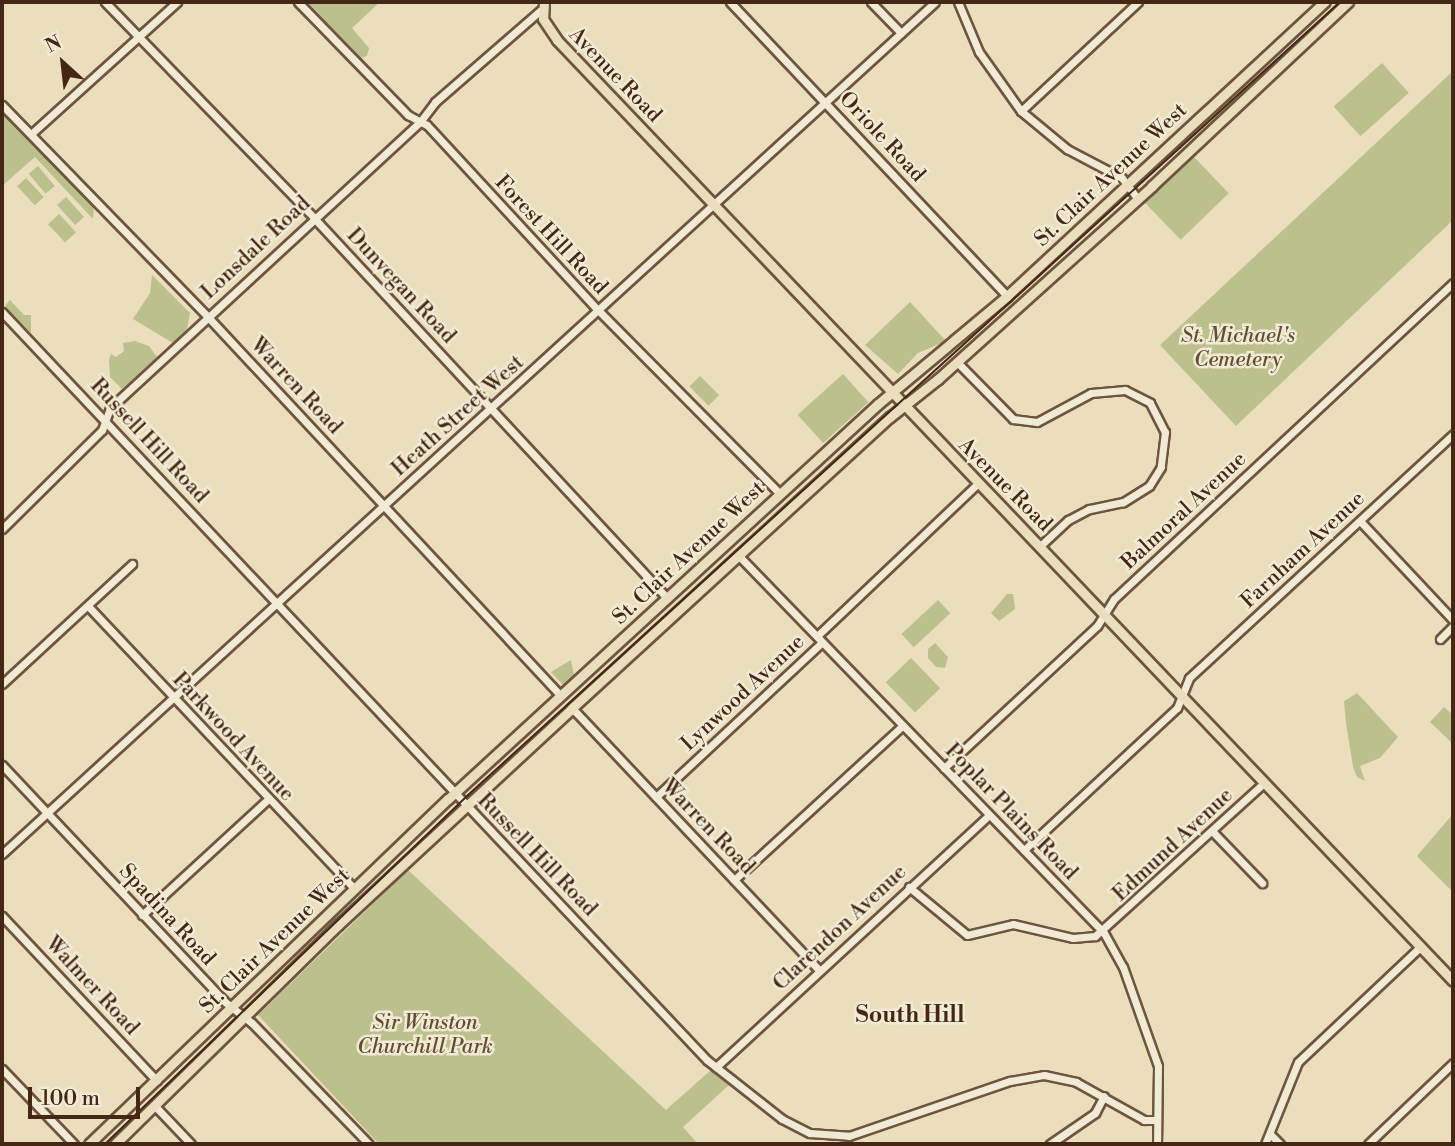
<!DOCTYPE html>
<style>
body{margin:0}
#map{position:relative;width:1455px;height:1146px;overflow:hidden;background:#eadebd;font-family:"Libre Bodoni",serif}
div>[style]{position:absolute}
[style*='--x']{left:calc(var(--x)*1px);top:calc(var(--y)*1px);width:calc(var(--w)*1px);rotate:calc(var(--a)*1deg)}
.green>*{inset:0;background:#bcc08d;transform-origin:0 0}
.roads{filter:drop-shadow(2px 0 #6e553f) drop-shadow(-2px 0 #6e553f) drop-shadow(0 2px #6e553f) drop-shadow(0 -2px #6e553f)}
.minor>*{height:7px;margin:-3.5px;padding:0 3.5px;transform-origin:3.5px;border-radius:3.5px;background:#f1ead4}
.major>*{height:9px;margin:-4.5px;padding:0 4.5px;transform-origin:4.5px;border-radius:4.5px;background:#eadebd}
.tram>*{height:2px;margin:-1px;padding:0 1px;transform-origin:1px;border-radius:1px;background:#452715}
span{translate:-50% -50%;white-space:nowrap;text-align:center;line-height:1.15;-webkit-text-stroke:5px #f1ead4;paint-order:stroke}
.street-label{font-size:21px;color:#452715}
.park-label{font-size:21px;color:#634d33;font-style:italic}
.neighbourhood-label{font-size:23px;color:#452715;font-weight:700}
.frame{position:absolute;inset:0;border:4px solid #452715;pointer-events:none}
.north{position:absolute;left:28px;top:28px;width:70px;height:70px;-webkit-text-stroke:5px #f1ead4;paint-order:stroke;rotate:333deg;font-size:19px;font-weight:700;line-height:28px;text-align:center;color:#452715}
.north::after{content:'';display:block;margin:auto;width:24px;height:32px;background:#452715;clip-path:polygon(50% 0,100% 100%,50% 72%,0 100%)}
.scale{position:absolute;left:28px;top:1087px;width:112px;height:32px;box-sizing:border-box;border:4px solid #452715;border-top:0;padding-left:9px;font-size:21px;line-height:24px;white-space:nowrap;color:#452715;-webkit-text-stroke:5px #f1ead4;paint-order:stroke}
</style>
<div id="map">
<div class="green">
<i style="clip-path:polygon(307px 2px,380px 2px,352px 28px,369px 48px,367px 56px,361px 58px)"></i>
<i style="left:1382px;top:63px;width:40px;height:65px;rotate:48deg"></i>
<i style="clip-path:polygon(1453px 71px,1453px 220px,1236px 426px,1160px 345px)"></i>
<i style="clip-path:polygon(2px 110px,94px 205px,93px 219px,35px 157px,2px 186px)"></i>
<i style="left:1192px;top:155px;width:53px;height:67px;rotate:46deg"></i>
<i style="left:38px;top:166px;width:26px;height:12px;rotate:50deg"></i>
<i style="left:26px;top:178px;width:26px;height:12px;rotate:47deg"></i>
<i style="left:66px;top:197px;width:27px;height:12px;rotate:48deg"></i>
<i style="left:59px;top:214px;width:25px;height:15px;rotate:47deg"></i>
<i style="clip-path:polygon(152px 275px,190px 313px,187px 329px,173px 343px,133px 319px,150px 293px)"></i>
<i style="clip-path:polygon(10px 300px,24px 315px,31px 315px,31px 333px,5px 306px)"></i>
<i style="clip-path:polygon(910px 302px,946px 341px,918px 353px,898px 374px,865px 345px)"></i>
<i style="clip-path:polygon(135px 341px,149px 346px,157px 357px,122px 389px,110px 377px,109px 360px,111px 354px,116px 357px,124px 351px,123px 343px)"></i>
<i style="left:843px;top:374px;width:38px;height:61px;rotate:48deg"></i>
<i style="left:700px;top:376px;width:27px;height:15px;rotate:45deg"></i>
<i style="clip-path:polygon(1007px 594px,1013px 594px,1015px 609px,999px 621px,991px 613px)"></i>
<i style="left:938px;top:600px;width:18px;height:50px;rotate:47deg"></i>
<i style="clip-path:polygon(935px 643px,948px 657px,945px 668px,936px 667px,928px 658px,928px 649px)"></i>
<i style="left:911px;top:658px;width:42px;height:35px;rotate:46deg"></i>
<i style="clip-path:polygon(571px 660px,574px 675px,563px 685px,551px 672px)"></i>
<i style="clip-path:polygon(1357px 693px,1398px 737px,1380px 758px,1360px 766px,1365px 781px,1357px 777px,1353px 767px,1346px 723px,1344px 701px)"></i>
<i style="clip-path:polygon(1444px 707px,1453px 715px,1453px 744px,1430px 722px)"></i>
<i style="clip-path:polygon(1453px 814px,1453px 892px,1417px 856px)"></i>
<i style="clip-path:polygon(408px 870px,666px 1110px,711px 1070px,729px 1085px,683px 1127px,698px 1144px,379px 1144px,258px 1015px)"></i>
</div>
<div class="roads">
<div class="minor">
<i style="--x:105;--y:2;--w:301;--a:45.9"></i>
<i style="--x:314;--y:218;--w:519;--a:47.11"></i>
<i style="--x:298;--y:2;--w:158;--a:45.8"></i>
<i style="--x:408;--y:115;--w:21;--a:28"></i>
<i style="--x:427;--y:125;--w:252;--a:47.3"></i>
<i style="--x:598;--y:310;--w:259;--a:45.3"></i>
<i style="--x:730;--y:2;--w:404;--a:46.7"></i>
<i style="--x:871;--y:2;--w:43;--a:45.9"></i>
<i style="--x:958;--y:2;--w:54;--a:67.2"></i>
<i style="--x:979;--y:52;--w:72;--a:54.6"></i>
<i style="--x:1021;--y:111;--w:60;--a:39.6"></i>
<i style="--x:1067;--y:149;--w:62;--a:27.8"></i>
<i style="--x:1122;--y:178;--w:25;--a:53"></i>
<i style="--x:2;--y:105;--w:296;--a:45.8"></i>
<i style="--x:208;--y:317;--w:518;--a:47.03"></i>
<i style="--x:1021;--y:111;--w:160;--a:-43"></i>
<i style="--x:31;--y:134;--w:197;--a:-42.1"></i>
<i style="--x:2;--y:312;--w:1028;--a:46.7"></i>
<i style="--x:707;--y:1060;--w:95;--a:38.2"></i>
<i style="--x:782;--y:1119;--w:31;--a:27"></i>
<i style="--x:810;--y:1133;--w:39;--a:4"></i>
<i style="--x:849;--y:1136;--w:170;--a:-18.9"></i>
<i style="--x:1010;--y:1081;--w:35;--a:-10"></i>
<i style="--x:1044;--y:1075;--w:33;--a:12"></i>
<i style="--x:1076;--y:1082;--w:78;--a:29.2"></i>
<i style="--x:1144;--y:1120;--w:13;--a:0"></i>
<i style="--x:957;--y:362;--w:80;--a:45.5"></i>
<i style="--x:1013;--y:419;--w:24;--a:7"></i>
<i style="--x:1037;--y:422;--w:61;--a:-28.2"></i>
<i style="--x:1091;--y:393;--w:34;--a:-5"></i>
<i style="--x:1125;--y:390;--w:28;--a:27"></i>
<i style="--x:1150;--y:403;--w:33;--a:63"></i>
<i style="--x:1165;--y:432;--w:35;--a:97"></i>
<i style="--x:1161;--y:467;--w:22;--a:122"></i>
<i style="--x:1149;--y:486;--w:31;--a:148"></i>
<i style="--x:1123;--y:502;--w:35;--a:168"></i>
<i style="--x:1089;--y:509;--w:24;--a:152"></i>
<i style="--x:1068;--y:520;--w:37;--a:137"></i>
<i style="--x:1360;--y:521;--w:136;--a:46.8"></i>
<i style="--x:2;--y:529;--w:141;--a:-44.7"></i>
<i style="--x:102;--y:430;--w:23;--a:-70"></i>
<i style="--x:110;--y:408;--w:422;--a:-42.7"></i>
<i style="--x:420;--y:122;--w:25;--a:-53"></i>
<i style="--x:435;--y:102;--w:140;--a:-41"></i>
<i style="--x:738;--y:555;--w:526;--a:45.92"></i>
<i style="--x:1104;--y:933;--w:39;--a:61"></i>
<i style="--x:1123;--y:967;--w:105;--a:70.5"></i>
<i style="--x:1158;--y:1066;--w:78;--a:90.7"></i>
<i style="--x:88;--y:606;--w:389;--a:46.7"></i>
<i style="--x:817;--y:636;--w:222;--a:-43.5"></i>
<i style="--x:1440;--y:639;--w:18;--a:-45"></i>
<i style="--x:2;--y:684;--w:177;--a:-42.7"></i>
<i style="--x:572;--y:708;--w:360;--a:46.7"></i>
<i style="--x:2;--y:765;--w:325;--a:46.7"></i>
<i style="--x:225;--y:1002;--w:34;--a:38"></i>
<i style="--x:252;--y:1023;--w:168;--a:46"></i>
<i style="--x:944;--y:768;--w:209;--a:-42.9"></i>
<i style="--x:1097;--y:626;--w:32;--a:-58"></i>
<i style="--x:1114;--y:599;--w:463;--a:-43"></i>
<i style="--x:656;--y:797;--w:227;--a:-43"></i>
<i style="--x:1213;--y:832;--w:71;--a:46.1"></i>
<i style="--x:1024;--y:850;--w:209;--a:-42.9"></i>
<i style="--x:1177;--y:708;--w:32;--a:-68"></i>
<i style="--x:1189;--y:678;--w:359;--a:-42.7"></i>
<i style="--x:2;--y:854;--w:1263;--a:-42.4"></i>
<i style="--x:734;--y:880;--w:228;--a:-42.5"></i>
<i style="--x:909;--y:887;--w:75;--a:39.6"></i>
<i style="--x:967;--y:935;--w:47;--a:-13.4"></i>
<i style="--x:1013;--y:924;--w:62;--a:13.1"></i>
<i style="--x:1073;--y:938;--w:22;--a:-5"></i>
<i style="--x:1095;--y:936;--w:229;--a:-42.2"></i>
<i style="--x:142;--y:915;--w:170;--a:-42.6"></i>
<i style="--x:2;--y:916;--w:226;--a:46.8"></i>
<i style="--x:716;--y:1067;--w:370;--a:-42.7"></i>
<i style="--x:2;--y:1069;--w:104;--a:46.2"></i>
<i style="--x:154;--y:1105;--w:54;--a:46.5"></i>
<i style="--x:1271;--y:1135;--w:13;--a:45"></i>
<i style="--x:1050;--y:1144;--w:55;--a:-34.6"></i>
<i style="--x:1095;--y:1113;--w:19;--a:-62"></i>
<i style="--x:1265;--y:1144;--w:88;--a:-68.1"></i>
<i style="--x:1298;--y:1062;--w:169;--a:-43.3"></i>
<i style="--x:1368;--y:1144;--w:117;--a:-43.6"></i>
</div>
<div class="major">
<i style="--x:544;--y:2;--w:17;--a:93"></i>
<i style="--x:543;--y:19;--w:25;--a:56"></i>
<i style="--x:557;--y:40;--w:1299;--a:46.4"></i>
<i style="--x:89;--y:1144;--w:498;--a:-43.9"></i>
<i style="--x:448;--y:799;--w:584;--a:-42.57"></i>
<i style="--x:878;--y:404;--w:168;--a:-39.9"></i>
<i style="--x:1007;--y:296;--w:433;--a:-42.8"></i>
<i style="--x:115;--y:1144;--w:313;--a:-44.5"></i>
<i style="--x:338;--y:925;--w:319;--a:-42.8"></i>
<i style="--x:572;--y:708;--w:431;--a:-42.5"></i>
<i style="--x:890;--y:417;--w:61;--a:-38.4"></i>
<i style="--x:938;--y:379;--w:288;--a:-42"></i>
<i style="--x:1152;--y:186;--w:269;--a:-43.2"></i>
</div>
</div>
<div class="tram">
<i style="--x:105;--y:1144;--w:504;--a:-43.87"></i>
<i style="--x:468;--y:795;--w:1179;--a:-42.28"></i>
</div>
<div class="street-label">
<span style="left:615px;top:75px;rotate:46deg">Avenue Road</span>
<span style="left:882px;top:137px;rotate:47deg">Oriole Road</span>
<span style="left:1111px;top:175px;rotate:-43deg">St. Clair Avenue West</span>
<span style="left:551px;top:235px;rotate:47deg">Forest Hill Road</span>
<span style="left:256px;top:248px;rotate:-43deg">Lonsdale Road</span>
<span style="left:401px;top:286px;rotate:47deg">Dunvegan Road</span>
<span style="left:296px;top:386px;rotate:47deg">Warren Road</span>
<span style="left:458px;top:416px;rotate:-42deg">Heath Street West</span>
<span style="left:149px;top:441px;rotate:47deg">Russell Hill Road</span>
<span style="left:1005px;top:485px;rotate:45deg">Avenue Road</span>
<span style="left:1184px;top:511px;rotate:-43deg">Balmoral Avenue</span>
<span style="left:1303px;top:550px;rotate:-43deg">Farnham Avenue</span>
<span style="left:689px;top:553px;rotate:-43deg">St. Clair Avenue West</span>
<span style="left:743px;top:693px;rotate:-43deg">Lynwood Avenue</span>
<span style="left:233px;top:737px;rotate:47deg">Parkwood Avenue</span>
<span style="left:1011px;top:812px;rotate:46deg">Poplar Plains Road</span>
<span style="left:708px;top:827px;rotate:46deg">Warren Road</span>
<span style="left:1173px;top:845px;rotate:-43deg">Edmund Avenue</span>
<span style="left:537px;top:855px;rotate:46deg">Russell Hill Road</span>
<span style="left:167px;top:915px;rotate:47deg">Spadina Road</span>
<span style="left:840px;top:928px;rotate:-43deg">Clarendon Avenue</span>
<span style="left:275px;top:941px;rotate:-44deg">St. Clair Avenue West</span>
<span style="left:92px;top:986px;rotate:47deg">Walmer Road</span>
</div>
<div class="park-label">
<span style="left:1238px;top:348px">St. Michael's<br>Cemetery</span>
<span style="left:425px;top:1035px">Sir Winston<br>Churchill Park</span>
</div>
<div class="neighbourhood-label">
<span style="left:910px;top:1015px">South Hill</span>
</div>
<div class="frame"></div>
<div class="north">N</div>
<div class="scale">100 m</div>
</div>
